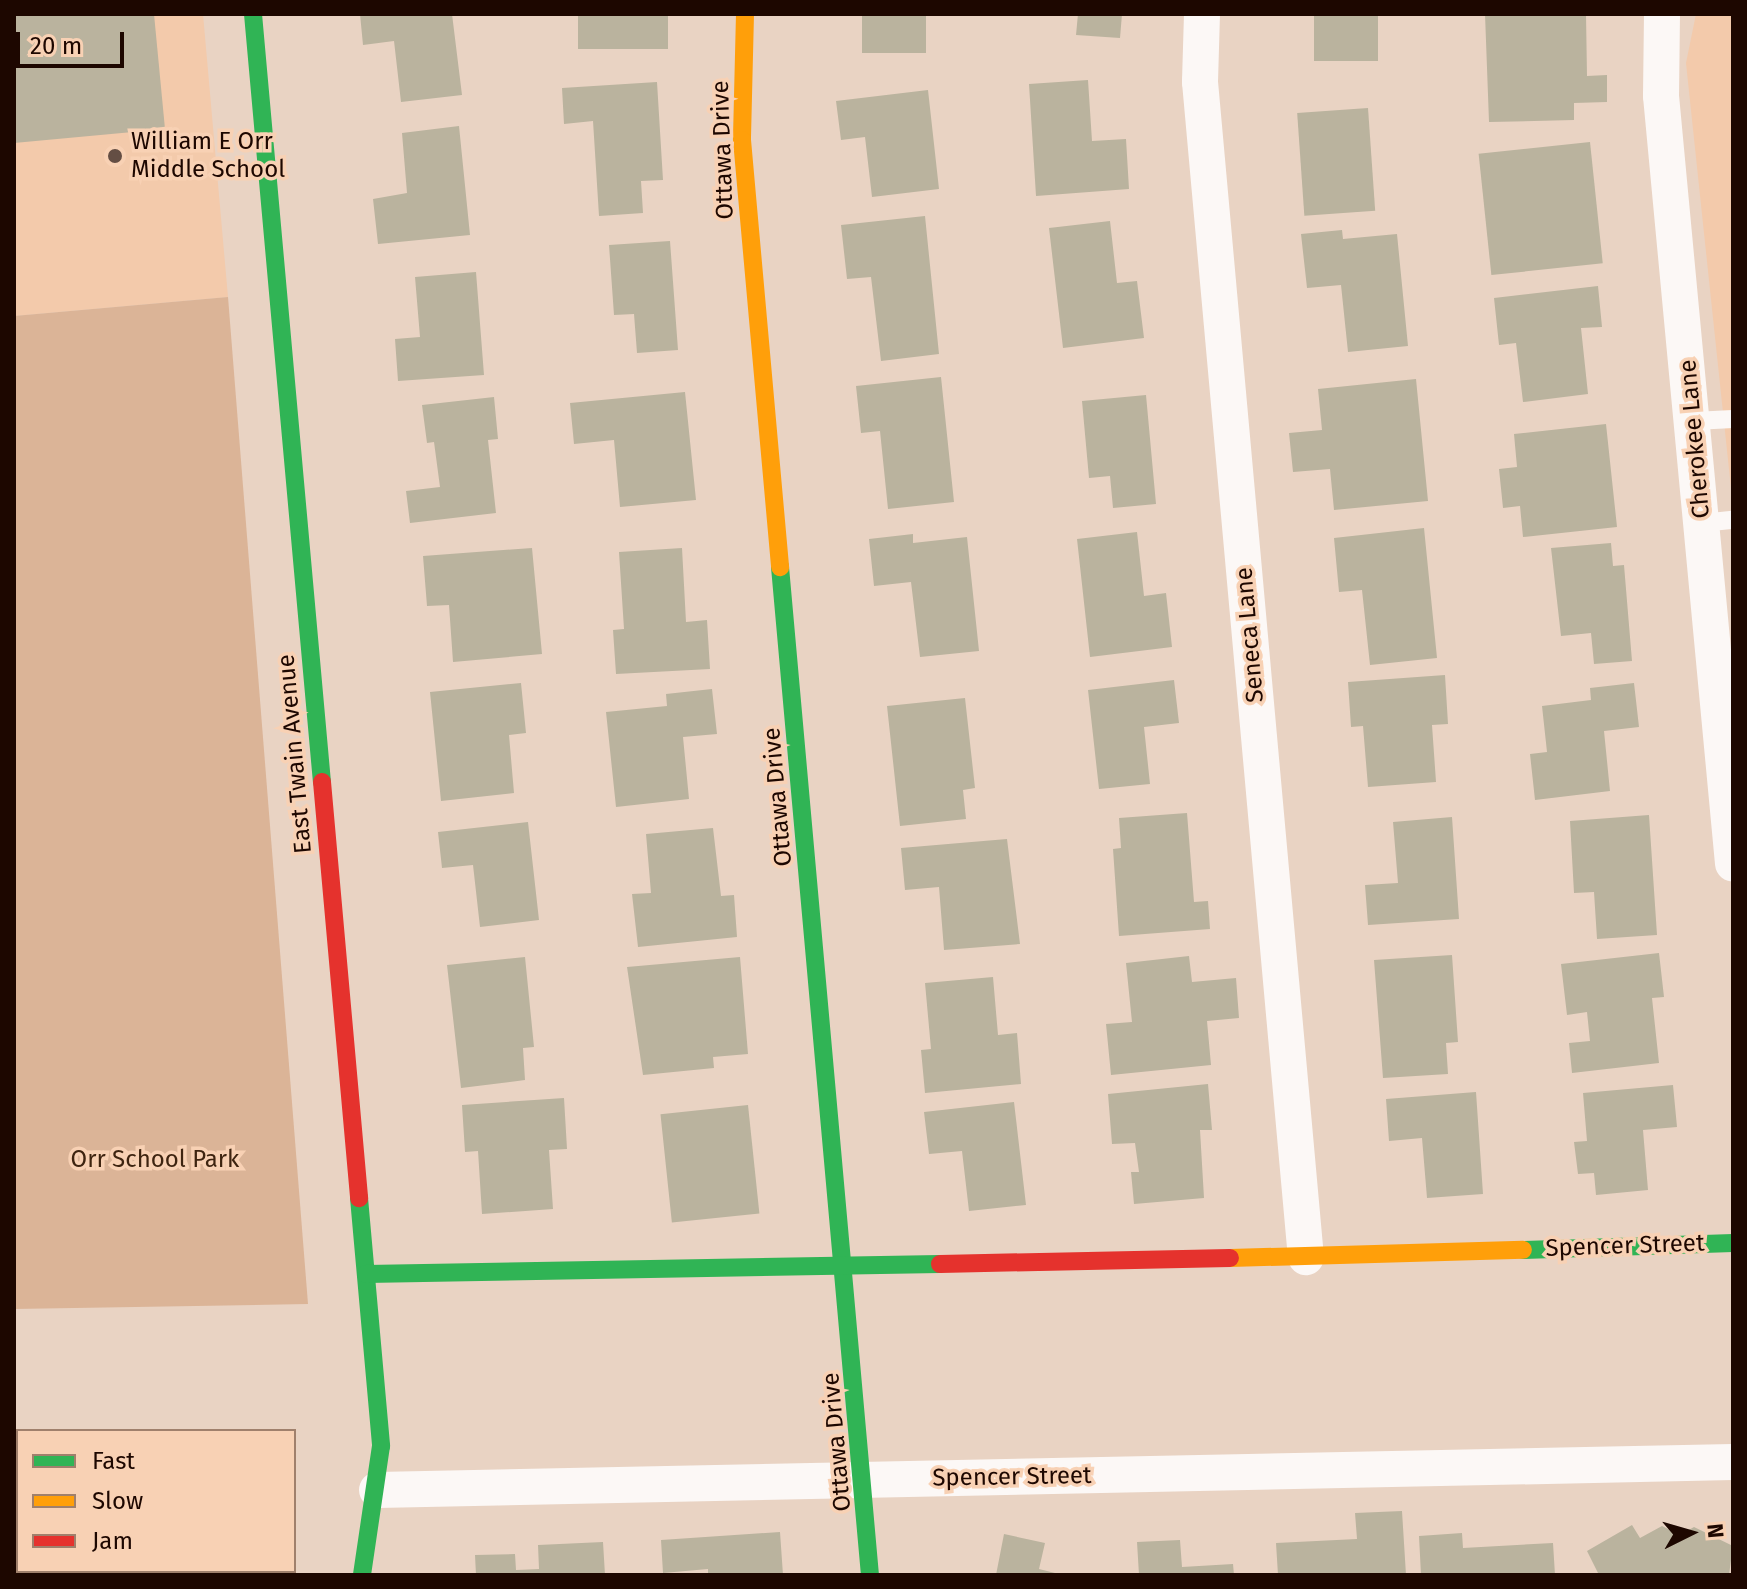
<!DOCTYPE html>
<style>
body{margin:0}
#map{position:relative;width:1747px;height:1589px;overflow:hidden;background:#e9d3c3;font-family:"Fira Sans",sans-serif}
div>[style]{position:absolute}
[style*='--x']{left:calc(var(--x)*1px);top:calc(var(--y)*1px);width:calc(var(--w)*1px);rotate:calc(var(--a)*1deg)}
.built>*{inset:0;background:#f3caab}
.green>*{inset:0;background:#dbb497}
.building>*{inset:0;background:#bab39e;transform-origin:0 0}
.lane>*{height:18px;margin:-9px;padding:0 9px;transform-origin:9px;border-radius:9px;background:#fcf8f6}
.street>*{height:36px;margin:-18px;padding:0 18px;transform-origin:18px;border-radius:18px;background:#fcf8f6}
.fast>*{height:18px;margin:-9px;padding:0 9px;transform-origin:9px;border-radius:9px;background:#30b455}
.slow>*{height:18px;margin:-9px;padding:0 9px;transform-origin:9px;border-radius:9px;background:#ff9f0a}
.jam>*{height:18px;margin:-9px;padding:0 9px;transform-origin:9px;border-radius:9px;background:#e5322d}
.dots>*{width:22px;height:22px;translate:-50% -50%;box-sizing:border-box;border:4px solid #f8d1b4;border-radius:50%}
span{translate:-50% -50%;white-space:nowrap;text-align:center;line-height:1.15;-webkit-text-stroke:7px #f8d1b4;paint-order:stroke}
.poi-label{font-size:24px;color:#1d0700}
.left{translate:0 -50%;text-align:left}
.street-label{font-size:24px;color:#1d0700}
.park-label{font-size:24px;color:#3e2410}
.frame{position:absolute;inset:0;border:16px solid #1d0700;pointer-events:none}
.legend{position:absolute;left:16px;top:1429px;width:280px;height:144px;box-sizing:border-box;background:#f8d1b4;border:2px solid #a0806c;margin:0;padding:10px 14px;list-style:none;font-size:24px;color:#1d0700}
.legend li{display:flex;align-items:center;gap:16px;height:40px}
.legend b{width:40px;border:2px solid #a0806c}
.north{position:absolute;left:1651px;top:1493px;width:80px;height:80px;-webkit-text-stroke:6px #f8d1b4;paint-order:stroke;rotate:85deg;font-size:22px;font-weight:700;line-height:32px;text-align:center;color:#1d0700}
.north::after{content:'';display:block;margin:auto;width:28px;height:36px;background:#1d0700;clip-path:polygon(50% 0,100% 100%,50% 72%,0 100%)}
.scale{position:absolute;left:16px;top:32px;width:108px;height:36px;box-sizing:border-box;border:4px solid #1d0700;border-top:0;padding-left:10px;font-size:24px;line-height:28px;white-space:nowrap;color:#1d0700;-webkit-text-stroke:6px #f8d1b4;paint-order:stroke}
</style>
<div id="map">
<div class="built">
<i style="clip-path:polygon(14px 14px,203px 14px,228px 297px,14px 316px)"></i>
<i style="clip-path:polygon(1696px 14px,1733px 14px,1733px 507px,1686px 63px)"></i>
</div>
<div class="green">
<i style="clip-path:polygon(228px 297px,308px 1304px,14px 1309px,14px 316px)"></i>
</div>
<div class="building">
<i style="clip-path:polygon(154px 14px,165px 129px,14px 143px,14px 16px)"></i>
<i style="clip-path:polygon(360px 14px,452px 14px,462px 95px,401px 102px,394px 41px,363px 45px)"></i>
<i style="left:578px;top:14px;width:90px;height:35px"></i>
<i style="left:862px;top:14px;width:64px;height:39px"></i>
<i style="clip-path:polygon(1078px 14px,1122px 14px,1120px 38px,1076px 35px)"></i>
<i style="left:1314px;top:14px;width:64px;height:47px"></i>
<i style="clip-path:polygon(1485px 14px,1586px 14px,1587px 76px,1607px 75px,1607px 102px,1574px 103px,1574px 120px,1489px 122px)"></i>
<i style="clip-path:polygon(1088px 80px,1092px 141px,1126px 139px,1129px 189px,1036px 196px,1029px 84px)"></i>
<i style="clip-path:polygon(657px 82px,663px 180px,641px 181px,643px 213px,599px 216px,593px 121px,564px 124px,562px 88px)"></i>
<i style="clip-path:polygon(928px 90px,939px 189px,872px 197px,865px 137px,841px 140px,836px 101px)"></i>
<i style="left:1368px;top:108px;width:103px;height:71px;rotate:86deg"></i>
<i style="clip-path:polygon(459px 126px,470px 235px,378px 244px,373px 199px,407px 193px,402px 133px)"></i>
<i style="left:1590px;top:142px;width:122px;height:112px;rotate:84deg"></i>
<i style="clip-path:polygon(925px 216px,939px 354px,881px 361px,871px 277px,847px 279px,841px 225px)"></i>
<i style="clip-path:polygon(1110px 221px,1117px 283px,1137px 281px,1144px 338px,1063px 348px,1049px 228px)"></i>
<i style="clip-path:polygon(1342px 230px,1343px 239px,1397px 234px,1408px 346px,1348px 352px,1341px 285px,1307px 288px,1301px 234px)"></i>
<i style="clip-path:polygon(670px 241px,678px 350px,637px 353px,634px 314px,614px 315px,609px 245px)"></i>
<i style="clip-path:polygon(476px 272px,484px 375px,398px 381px,395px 339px,420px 337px,415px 277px)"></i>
<i style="clip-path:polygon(1598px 286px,1602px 327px,1581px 328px,1588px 394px,1523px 402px,1516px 343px,1499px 345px,1494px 298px)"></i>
<i style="clip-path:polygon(941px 377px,954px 502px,888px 509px,880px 431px,861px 433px,856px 386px)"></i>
<i style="clip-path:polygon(1416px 379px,1428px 501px,1334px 510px,1330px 469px,1293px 472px,1289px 433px,1322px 430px,1318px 389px)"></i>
<i style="clip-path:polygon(685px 392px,696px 500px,620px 507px,614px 440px,574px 444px,570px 403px)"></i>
<i style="clip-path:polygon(1146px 395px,1156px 504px,1113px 508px,1110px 476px,1089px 478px,1082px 401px)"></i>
<i style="clip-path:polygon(494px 397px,498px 439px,488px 440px,496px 513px,410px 523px,406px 491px,440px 487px,434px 442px,427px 443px,422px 405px)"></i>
<i style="clip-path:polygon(1606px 424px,1617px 527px,1523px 537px,1520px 506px,1503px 508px,1499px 469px,1517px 467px,1514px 434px)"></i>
<i style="clip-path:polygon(1424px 528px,1437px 658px,1370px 665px,1362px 590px,1339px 592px,1334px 538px)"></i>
<i style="clip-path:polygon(1137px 532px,1144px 596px,1166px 593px,1172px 647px,1090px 657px,1077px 539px)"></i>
<i style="clip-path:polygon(913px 534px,913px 543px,967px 537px,979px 651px,920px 657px,911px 582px,874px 586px,869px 539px)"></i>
<i style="clip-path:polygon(1611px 543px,1613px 566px,1624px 565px,1632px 661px,1594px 664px,1591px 633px,1561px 636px,1551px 548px)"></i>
<i style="clip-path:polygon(532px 548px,542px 654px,453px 662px,449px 605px,427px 606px,423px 556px)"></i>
<i style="clip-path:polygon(682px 548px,686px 622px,707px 620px,710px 669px,616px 674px,613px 630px,624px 629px,619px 552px)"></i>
<i style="clip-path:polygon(1445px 675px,1448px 724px,1432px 725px,1436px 782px,1368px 787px,1363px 726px,1351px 727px,1348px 682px)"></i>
<i style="clip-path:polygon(1174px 680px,1179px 723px,1144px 727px,1150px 784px,1099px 789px,1088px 690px)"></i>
<i style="clip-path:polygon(521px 683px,526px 733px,509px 735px,514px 793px,441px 801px,430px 692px)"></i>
<i style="clip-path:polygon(1634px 683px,1639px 727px,1604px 731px,1610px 791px,1535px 800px,1530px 754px,1547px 752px,1542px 706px,1591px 700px,1590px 688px)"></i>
<i style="clip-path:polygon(712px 689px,717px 734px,683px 737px,689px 799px,616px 807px,606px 712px,667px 706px,666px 694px)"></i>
<i style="clip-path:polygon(965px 698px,975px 788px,963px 790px,966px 819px,900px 826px,887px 706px)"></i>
<i style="clip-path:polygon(1187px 813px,1194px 902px,1208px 901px,1210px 929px,1119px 936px,1113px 849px,1121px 848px,1119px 818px)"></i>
<i style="clip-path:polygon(1649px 815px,1657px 935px,1597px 939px,1594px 892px,1574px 893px,1570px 821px)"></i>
<i style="clip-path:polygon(1452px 817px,1459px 919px,1368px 925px,1365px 885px,1398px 883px,1393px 822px)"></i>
<i style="clip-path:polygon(528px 822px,539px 920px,480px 927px,473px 865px,442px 868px,438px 832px)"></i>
<i style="clip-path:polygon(713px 828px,721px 896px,734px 895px,737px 937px,638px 947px,632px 894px,651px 893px,646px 834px)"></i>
<i style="clip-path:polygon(1007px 839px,1020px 944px,944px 950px,939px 887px,905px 890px,901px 848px)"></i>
<i style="clip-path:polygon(1659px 953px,1664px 997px,1652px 998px,1659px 1063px,1572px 1073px,1569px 1043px,1590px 1041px,1587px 1012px,1567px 1015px,1561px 964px)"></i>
<i style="clip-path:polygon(1452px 955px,1458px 1042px,1446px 1043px,1448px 1074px,1383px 1078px,1374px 960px)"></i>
<i style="clip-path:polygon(1189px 956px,1192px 982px,1236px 978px,1239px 1018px,1207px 1021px,1211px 1065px,1111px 1075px,1106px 1024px,1132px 1022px,1126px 963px)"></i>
<i style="clip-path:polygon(525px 957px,534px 1047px,523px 1048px,525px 1080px,461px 1088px,447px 965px)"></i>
<i style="clip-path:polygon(740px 957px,748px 1054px,713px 1057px,714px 1068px,643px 1075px,627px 967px)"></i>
<i style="clip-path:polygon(993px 977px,998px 1035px,1017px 1033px,1021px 1084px,925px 1093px,921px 1050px,931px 1049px,925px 983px)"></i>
<i style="clip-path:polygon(1208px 1084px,1212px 1130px,1200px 1130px,1204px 1198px,1134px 1204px,1131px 1172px,1139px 1172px,1135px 1143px,1112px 1144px,1108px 1094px)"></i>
<i style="clip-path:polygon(1673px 1085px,1677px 1127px,1643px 1130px,1648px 1190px,1596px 1195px,1594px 1173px,1578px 1174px,1574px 1142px,1587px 1141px,1583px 1093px)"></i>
<i style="clip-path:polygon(1476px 1092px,1483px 1194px,1427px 1198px,1422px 1138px,1389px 1141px,1386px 1099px)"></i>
<i style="clip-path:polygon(564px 1098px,567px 1149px,549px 1150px,553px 1209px,482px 1214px,478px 1151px,465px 1152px,462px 1105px)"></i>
<i style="clip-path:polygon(1014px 1102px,1026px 1205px,969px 1211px,962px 1151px,929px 1154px,924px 1112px)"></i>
<i style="left:748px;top:1105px;width:109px;height:88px;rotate:84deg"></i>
<i style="clip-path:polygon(1402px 1511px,1406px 1575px,1278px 1575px,1276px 1543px,1357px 1539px,1355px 1513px)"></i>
<i style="clip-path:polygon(1632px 1525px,1640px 1538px,1662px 1526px,1680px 1535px,1694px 1527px,1733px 1546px,1729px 1575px,1599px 1575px,1587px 1551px)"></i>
<i style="clip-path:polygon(14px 1526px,18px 1526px,18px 1571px,111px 1575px,14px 1575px)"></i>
<i style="clip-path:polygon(780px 1532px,783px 1575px,708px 1575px,708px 1569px,663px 1573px,661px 1540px)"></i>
<i style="clip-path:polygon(1462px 1533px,1463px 1548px,1553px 1543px,1555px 1575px,1421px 1575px,1419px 1536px)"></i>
<i style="clip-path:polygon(1004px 1534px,1045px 1543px,1039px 1569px,1063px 1575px,996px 1575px)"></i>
<i style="clip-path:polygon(1180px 1540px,1182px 1567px,1233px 1564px,1234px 1575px,1139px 1575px,1137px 1542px)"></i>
<i style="clip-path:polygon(603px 1542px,605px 1575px,476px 1575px,475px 1555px,515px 1554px,516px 1570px,539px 1569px,538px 1545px)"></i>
<i style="left:139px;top:1571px;width:56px;height:4px"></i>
<i style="clip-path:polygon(220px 1571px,269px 1571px,221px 1575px)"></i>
</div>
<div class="lane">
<i style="--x:1694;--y:421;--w:39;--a:-3"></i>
<i style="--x:1702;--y:523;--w:31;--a:-6"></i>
</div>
<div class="street">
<i style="--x:1202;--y:14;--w:68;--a:91.7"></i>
<i style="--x:1200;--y:82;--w:1180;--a:84.85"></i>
<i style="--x:1662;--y:14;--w:82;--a:90.7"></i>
<i style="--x:1661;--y:96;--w:771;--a:84.64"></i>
<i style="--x:377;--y:1490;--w:1356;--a:-1.18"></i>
</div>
<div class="fast">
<i style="--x:253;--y:14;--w:771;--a:84.87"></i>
<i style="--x:780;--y:567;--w:1012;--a:84.9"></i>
<i style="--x:359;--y:1198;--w:249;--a:84.9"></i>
<i style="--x:381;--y:1446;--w:130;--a:98.4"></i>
<i style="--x:1523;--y:1250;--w:210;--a:-1.9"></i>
<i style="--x:366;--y:1274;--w:574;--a:-1"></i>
</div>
<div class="slow">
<i style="--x:745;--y:14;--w:126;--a:91.4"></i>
<i style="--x:742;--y:140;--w:429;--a:84.9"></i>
<i style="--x:1230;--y:1258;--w:293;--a:-1.6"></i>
</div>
<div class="jam">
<i style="--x:322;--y:782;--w:418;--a:84.9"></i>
<i style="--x:940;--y:1264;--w:290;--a:-1.2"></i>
</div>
<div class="dots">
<i style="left:115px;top:156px;background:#644e44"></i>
</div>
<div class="poi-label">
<span class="left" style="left:131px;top:156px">William E Orr<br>Middle School</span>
</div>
<div class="street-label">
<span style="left:723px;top:150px;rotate:-92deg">Ottawa Drive</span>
<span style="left:1695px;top:439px;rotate:-95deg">Cherokee Lane</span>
<span style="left:1250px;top:635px;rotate:-95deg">Seneca Lane</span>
<span style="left:295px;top:754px;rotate:-95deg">East Twain Avenue</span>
<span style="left:778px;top:797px;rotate:-95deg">Ottawa Drive</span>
<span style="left:1625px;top:1246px;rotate:-2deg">Spencer Street</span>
<span style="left:837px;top:1442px;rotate:-95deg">Ottawa Drive</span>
<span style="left:1012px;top:1477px;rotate:-1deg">Spencer Street</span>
</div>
<div class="park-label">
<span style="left:155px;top:1160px">Orr School Park</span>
</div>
<div class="frame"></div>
<ul class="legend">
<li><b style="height:10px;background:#30b455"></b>Fast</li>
<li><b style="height:10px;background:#ff9f0a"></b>Slow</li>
<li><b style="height:10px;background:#e5322d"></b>Jam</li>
</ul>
<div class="north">N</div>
<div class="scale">20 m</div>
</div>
